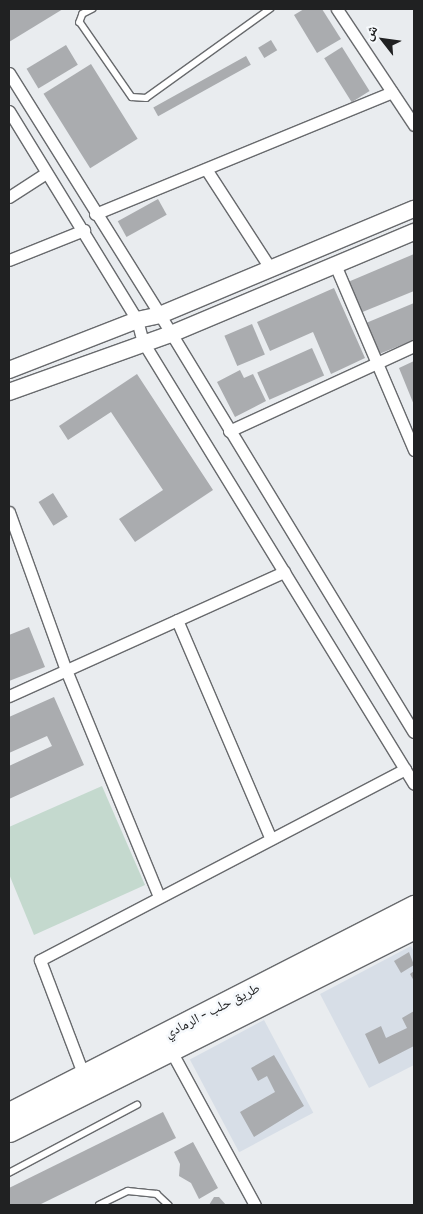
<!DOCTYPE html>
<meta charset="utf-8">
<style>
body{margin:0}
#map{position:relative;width:423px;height:1214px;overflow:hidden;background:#e9ecef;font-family:Cabin,"Noto Naskh Arabic",sans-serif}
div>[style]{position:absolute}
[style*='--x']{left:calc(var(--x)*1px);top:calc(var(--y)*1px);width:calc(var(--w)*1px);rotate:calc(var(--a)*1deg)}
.built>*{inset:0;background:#d7dee7;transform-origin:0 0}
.green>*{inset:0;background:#c4d9ce}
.building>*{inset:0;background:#aaacaf;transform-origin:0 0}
.roads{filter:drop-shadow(1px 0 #686a6d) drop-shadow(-1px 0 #686a6d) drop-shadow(0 1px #686a6d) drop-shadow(0 -1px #686a6d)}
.lane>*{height:5.5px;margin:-2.75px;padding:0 2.75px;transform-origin:2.75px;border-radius:2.75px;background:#fff}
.street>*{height:11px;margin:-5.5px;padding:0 5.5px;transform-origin:5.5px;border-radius:5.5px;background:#fff}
.secondary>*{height:16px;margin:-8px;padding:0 8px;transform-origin:8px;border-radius:8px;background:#fff}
.highway>*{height:21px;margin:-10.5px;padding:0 10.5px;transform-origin:10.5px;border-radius:10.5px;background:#fff}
span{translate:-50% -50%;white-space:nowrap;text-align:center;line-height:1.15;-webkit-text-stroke:5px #f6f9fc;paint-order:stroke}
.street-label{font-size:14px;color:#202122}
.frame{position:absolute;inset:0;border:10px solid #202122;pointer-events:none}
.north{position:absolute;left:358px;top:15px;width:50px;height:50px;-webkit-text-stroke:4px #f6f9fc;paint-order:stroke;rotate:300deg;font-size:14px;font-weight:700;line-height:20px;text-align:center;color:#202122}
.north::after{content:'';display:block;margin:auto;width:18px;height:22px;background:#202122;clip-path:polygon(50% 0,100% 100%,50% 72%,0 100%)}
</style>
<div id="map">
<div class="built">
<i style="clip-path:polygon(411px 946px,414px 952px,414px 1065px,369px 1088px,320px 994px)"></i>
<i style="left:264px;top:1020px;width:105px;height:84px;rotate:62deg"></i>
</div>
<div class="green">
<i style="clip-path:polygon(102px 786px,145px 885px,34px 935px,9px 874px,9px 827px)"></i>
</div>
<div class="building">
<i style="clip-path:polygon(9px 9px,63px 9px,9px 42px)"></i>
<i style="clip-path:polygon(304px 9px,322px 9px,341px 39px,317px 53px,294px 15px)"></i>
<i style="left:271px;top:40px;width:12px;height:15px;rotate:59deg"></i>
<i style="left:66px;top:45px;width:23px;height:46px;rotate:59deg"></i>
<i style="left:342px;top:47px;width:52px;height:21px;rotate:58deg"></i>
<i style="left:246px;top:56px;width:10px;height:106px;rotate:61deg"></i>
<i style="left:91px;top:64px;width:88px;height:56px;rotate:58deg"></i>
<i style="left:158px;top:199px;width:18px;height:46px;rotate:61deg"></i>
<i style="clip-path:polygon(414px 254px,414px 291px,360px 313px,348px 282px)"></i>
<i style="clip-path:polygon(334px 288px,365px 358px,331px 374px,313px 332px,270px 351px,257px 322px)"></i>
<i style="clip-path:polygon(414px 303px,414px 340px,379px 354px,366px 323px)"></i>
<i style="left:252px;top:324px;width:33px;height:30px;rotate:67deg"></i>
<i style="left:312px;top:348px;width:30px;height:60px;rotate:66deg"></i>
<i style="clip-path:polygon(414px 361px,414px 405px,399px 368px)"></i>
<i style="clip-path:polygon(240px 370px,244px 378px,253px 374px,266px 401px,235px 417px,217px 382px)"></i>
<i style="clip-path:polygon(137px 374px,213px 490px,135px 542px,119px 519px,163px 490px,111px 412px,68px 440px,59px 426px)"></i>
<i style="left:53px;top:493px;width:28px;height:17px;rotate:58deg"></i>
<i style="clip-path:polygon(29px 627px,45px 667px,9px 681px,9px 635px)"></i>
<i style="clip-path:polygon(54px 697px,84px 765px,9px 799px,9px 766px,52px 746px,47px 736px,9px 753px,9px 717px)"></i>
<i style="clip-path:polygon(409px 952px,414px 965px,401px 973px,394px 961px)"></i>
<i style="clip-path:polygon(414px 971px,414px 981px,410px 974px)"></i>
<i style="clip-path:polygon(414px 1011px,414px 1046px,379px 1064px,365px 1034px,381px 1026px,386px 1038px,407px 1028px,402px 1018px)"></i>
<i style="clip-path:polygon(274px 1055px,304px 1106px,254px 1137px,240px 1112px,275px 1092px,267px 1076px,258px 1081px,251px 1068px)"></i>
<i style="clip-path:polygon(163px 1112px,176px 1138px,39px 1205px,9px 1205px,9px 1188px)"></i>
<i style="clip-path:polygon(193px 1142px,218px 1188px,199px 1199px,191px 1183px,179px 1176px,180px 1164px,174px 1152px)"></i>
<i style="clip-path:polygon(214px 1197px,219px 1197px,226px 1205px,209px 1205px)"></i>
</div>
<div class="roads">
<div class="lane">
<i style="--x:93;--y:9;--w:11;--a:153"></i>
<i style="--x:83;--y:14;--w:9;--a:111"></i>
<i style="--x:80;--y:22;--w:91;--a:55.3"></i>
<i style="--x:132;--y:97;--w:14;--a:4"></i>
<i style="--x:146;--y:98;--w:153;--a:-35.7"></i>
<i style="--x:9;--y:1173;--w:145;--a:-28"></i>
<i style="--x:99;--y:1205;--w:32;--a:-26"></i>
<i style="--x:128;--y:1191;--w:29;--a:6"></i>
<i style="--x:157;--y:1194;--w:16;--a:43"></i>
</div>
<div class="street">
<i style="--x:337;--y:9;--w:139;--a:56.4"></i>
<i style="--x:9;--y:73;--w:285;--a:58"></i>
<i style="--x:160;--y:315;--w:488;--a:58.7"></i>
<i style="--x:9;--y:111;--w:245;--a:58.5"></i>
<i style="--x:137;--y:320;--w:23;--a:75"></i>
<i style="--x:143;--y:342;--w:518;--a:58.49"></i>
<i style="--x:206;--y:169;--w:118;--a:57.1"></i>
<i style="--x:9;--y:197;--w:44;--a:-33"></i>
<i style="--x:95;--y:214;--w:321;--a:-22.3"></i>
<i style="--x:9;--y:260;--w:81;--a:-21.8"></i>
<i style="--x:336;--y:267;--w:199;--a:66.9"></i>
<i style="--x:229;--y:431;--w:204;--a:-24.7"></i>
<i style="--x:9;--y:512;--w:168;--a:70.2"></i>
<i style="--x:66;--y:670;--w:245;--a:67.7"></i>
<i style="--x:177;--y:620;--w:238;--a:66.8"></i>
<i style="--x:9;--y:696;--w:302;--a:-24.3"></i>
<i style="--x:171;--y:1051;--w:175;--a:61.4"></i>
<i style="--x:84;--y:1076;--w:124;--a:-110.8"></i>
<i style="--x:40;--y:960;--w:412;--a:-27.6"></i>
</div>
<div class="secondary">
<i style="--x:9;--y:370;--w:137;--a:-21.3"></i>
<i style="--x:137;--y:320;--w:24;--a:-12"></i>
<i style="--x:160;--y:315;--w:275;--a:-22.7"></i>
<i style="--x:9;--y:392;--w:172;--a:-19.7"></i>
<i style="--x:171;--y:334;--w:264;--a:-22.8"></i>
</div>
<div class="highway">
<i style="--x:9;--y:1113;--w:455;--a:-27.1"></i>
<i style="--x:9;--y:1131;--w:453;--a:-26.6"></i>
</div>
</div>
<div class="street-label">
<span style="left:212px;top:1010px;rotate:-27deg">طريق حلب - الرمادي</span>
</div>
<div class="frame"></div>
<div class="north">ش</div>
</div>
